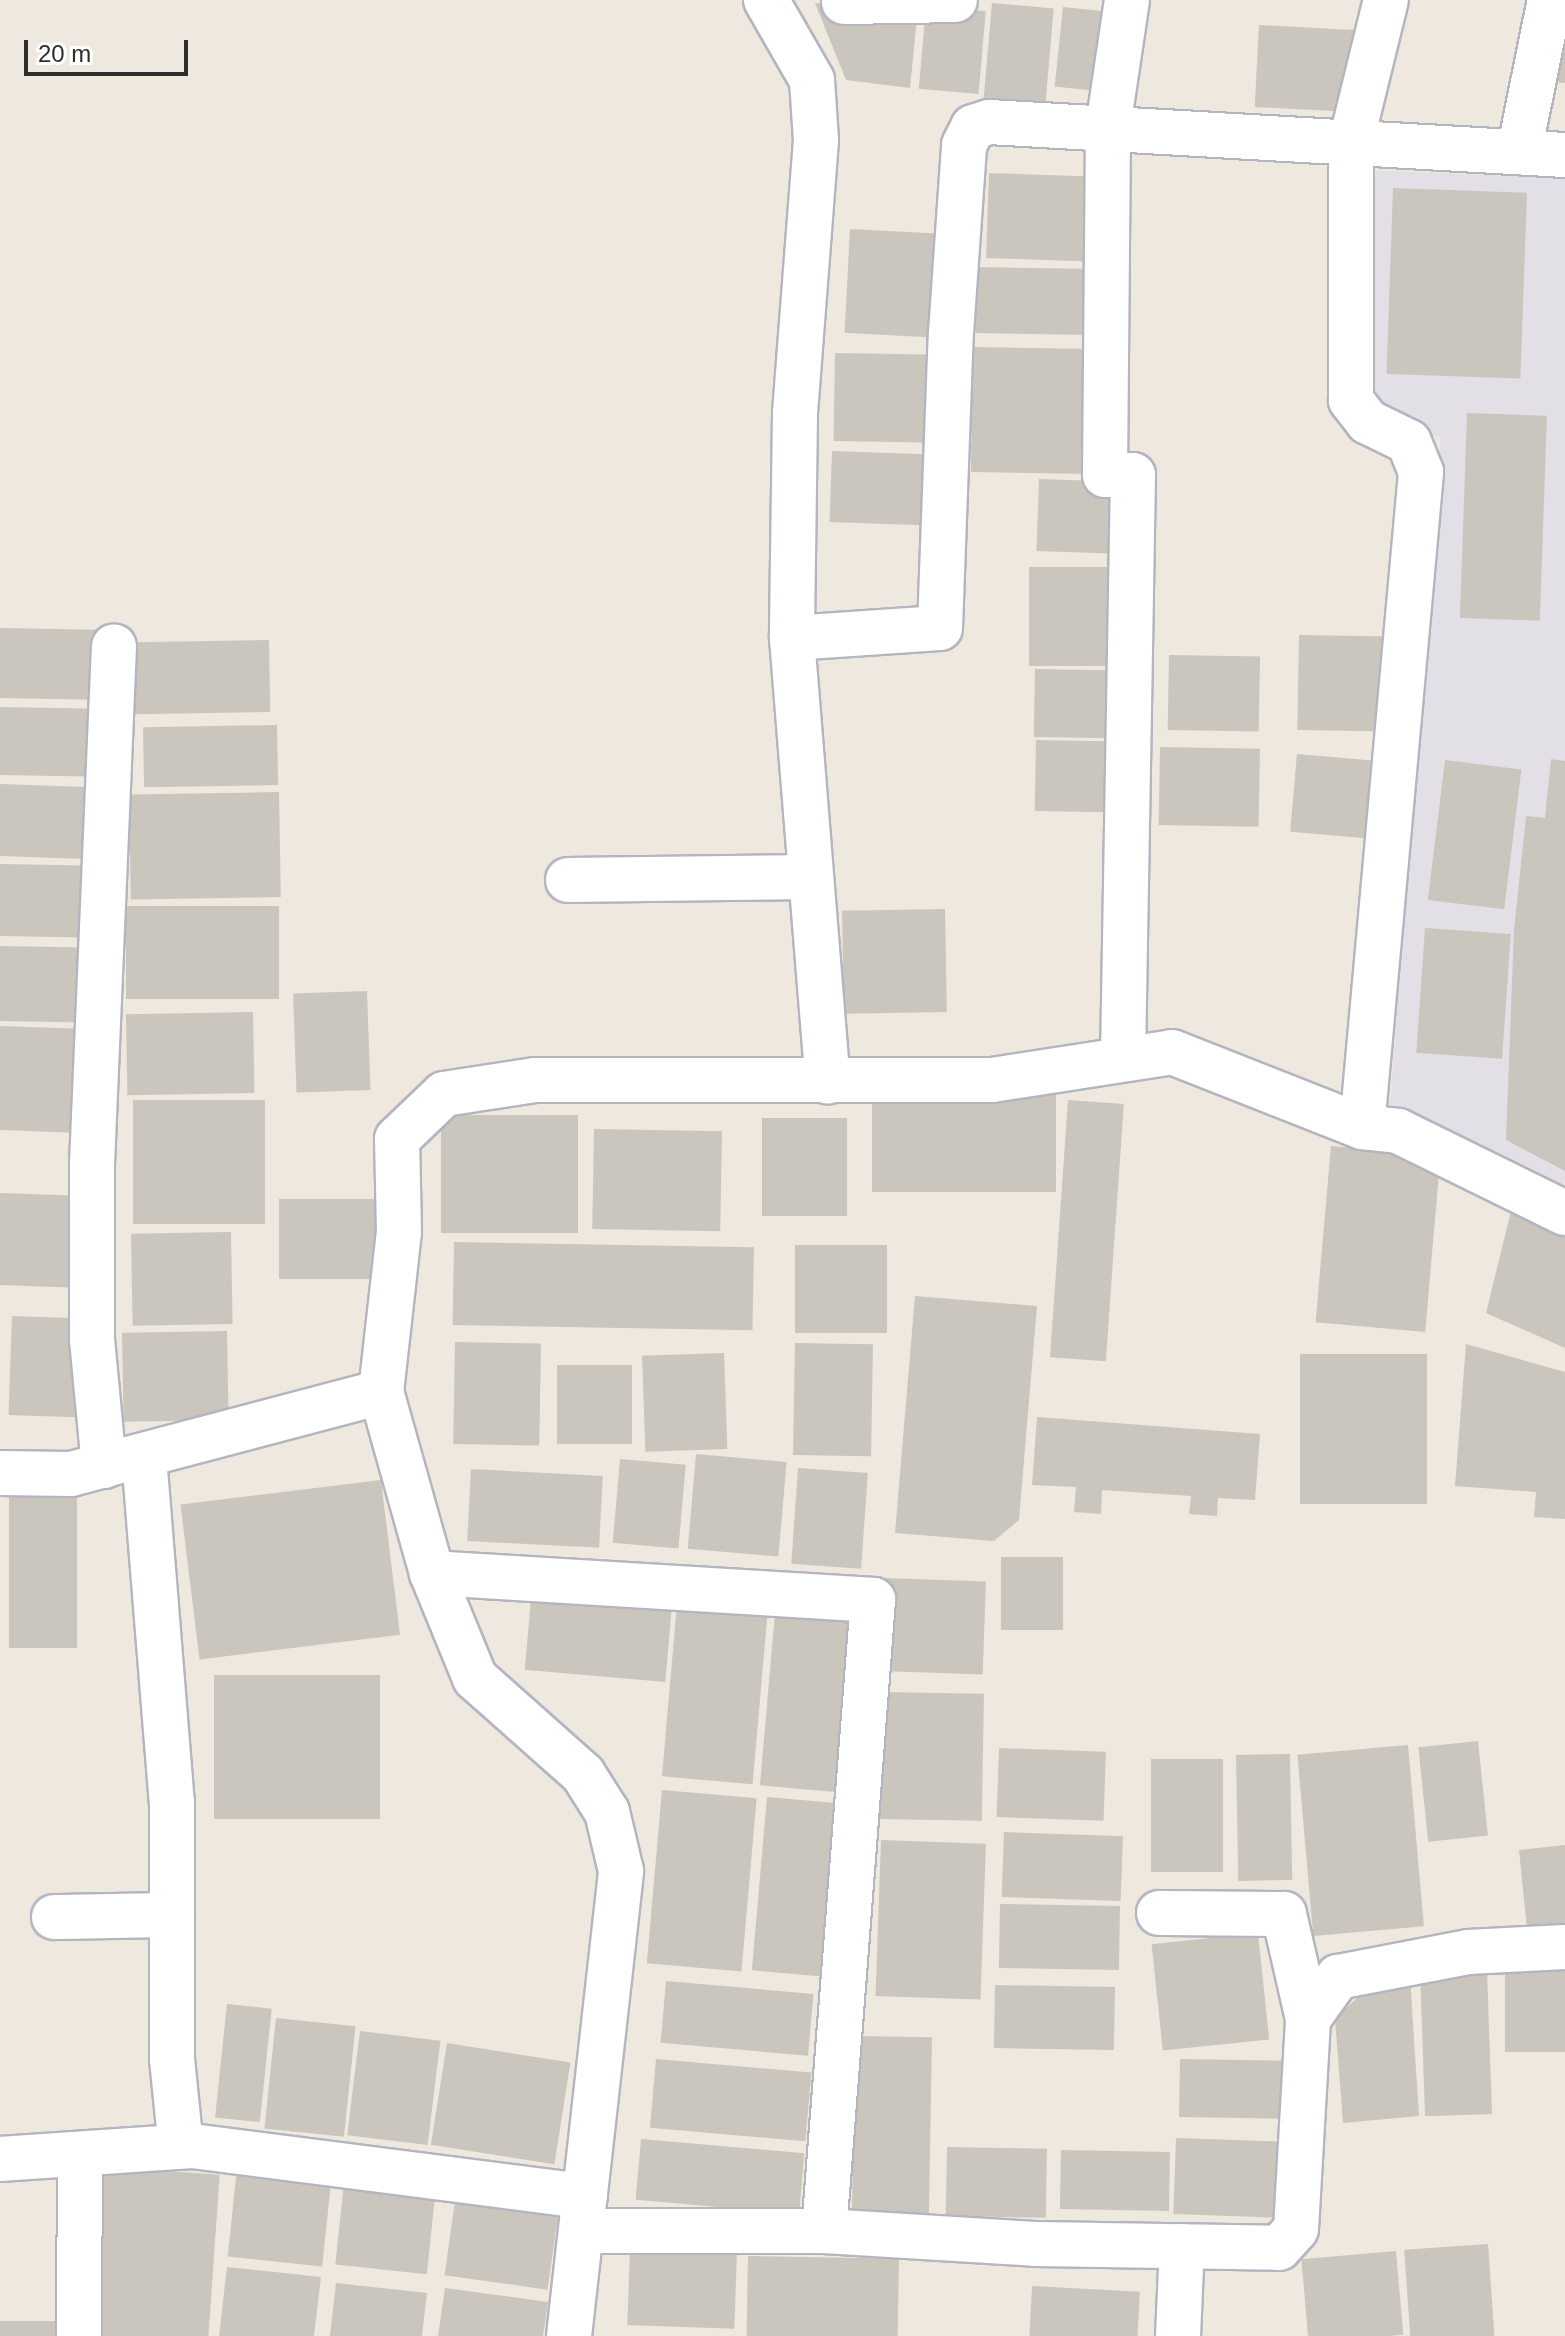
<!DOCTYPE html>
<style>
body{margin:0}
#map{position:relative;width:1565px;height:2336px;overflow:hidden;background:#eee8df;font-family:Helvetica,sans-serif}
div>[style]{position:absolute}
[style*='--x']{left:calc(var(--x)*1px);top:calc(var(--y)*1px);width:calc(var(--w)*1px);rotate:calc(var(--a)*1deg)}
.industrial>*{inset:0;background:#e2dfe7}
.building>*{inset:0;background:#cac6bd;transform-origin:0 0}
.roads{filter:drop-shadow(2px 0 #b3b5c0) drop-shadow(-2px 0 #b3b5c0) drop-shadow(0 2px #b3b5c0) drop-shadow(0 -2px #b3b5c0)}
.minor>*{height:44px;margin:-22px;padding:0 22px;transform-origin:22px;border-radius:22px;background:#fff}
span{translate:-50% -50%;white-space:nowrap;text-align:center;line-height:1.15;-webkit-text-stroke:7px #fff;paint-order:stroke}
.scale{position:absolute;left:24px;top:40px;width:164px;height:36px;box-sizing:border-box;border:4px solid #2d2d2d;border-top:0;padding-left:10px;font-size:24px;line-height:28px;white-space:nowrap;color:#2d2d2d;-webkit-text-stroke:6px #fff;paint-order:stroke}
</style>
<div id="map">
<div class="industrial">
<i style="clip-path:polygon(1358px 170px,1565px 178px,1565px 1201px,1389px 1117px,1441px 437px,1371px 416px)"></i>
</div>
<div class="building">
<i style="clip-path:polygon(815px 3px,918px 8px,910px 88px,846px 80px)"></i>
<i style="left:992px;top:3px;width:62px;height:99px;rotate:5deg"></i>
<i style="left:926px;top:6px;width:60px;height:83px;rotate:5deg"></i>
<i style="left:1063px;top:7px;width:51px;height:80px;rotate:6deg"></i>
<i style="clip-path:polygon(1565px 7px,1565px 83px,1556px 82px)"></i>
<i style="left:1259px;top:25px;width:99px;height:82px;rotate:3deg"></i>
<i style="left:989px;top:173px;width:110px;height:85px;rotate:2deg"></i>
<i style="left:1393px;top:188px;width:134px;height:186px;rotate:2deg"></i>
<i style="left:850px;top:229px;width:102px;height:104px;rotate:3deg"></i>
<i style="left:977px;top:267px;width:120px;height:66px;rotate:1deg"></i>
<i style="left:973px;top:347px;width:121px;height:125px;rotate:1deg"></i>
<i style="left:835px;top:353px;width:106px;height:88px;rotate:1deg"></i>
<i style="left:1467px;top:413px;width:80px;height:205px;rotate:2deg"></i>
<i style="left:832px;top:451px;width:108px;height:71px;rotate:2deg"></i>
<i style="left:1039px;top:479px;width:89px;height:72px;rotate:2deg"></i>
<i style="left:1029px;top:567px;width:94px;height:99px"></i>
<i style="left:0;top:628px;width:97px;height:70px;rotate:1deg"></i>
<i style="left:1299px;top:635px;width:92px;height:95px;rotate:1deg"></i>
<i style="left:269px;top:640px;width:72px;height:150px;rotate:89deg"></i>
<i style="left:1169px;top:655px;width:91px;height:75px;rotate:1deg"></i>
<i style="left:1035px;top:669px;width:87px;height:68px;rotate:1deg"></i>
<i style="left:0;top:707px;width:89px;height:68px;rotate:1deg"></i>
<i style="left:277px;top:725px;width:60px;height:134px;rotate:89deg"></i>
<i style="left:1036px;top:740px;width:86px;height:71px;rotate:1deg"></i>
<i style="left:1160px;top:747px;width:100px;height:78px;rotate:1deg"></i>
<i style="left:1297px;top:754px;width:93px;height:78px;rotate:5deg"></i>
<i style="clip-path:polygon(1551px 759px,1565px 761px,1565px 1171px,1506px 1140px,1514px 930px,1526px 816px,1545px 818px)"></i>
<i style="left:1445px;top:760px;width:77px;height:141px;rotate:7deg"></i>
<i style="left:0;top:784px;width:87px;height:72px;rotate:2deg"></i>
<i style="left:279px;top:792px;width:105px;height:150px;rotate:89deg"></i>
<i style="left:0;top:864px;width:86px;height:72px;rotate:1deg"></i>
<i style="left:279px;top:906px;width:93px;height:153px;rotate:90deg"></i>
<i style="left:945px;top:909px;width:103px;height:103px;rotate:89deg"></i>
<i style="left:1425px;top:928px;width:86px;height:125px;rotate:4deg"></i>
<i style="left:0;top:946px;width:85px;height:75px;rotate:1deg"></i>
<i style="left:367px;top:991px;width:99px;height:74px;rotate:88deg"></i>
<i style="left:253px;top:1012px;width:81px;height:127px;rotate:89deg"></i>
<i style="left:0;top:1026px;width:80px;height:104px;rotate:2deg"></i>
<i style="left:872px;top:1088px;width:184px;height:104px"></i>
<i style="left:265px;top:1100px;width:124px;height:132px;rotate:90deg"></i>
<i style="left:1068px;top:1100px;width:56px;height:258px;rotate:4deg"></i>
<i style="left:441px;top:1115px;width:137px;height:118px"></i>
<i style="left:762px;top:1118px;width:85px;height:98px"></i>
<i style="left:594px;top:1129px;width:128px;height:100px;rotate:1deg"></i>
<i style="left:1331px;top:1146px;width:110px;height:177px;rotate:5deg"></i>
<i style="left:0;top:1193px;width:87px;height:92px;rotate:2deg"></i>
<i style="left:378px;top:1199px;width:80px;height:99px;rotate:90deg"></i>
<i style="clip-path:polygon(1514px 1199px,1565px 1224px,1565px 1348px,1486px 1313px)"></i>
<i style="left:231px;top:1232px;width:92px;height:100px;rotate:89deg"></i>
<i style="left:454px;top:1242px;width:300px;height:83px;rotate:1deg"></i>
<i style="left:795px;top:1245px;width:92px;height:88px"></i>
<i style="clip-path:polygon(915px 1296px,1037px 1306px,1019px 1520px,994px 1541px,895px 1533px)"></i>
<i style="left:12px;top:1316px;width:74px;height:99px;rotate:2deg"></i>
<i style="left:227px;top:1331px;width:89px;height:105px;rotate:89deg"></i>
<i style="left:455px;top:1342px;width:86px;height:102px;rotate:1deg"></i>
<i style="left:795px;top:1343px;width:78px;height:112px;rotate:1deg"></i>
<i style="clip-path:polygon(1466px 1344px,1565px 1372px,1565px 1519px,1534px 1517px,1536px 1492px,1455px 1486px)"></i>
<i style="left:724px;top:1353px;width:96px;height:82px;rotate:88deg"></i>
<i style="left:1300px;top:1354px;width:127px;height:150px"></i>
<i style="left:557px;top:1365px;width:75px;height:79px"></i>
<i style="clip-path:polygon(1037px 1417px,1260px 1434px,1255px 1500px,1218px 1498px,1217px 1516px,1189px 1514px,1191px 1496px,1102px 1490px,1101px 1514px,1074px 1512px,1076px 1487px,1032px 1485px)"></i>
<i style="left:696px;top:1454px;width:91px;height:95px;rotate:5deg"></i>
<i style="left:620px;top:1459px;width:66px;height:84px;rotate:5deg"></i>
<i style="left:798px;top:1468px;width:70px;height:96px;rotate:4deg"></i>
<i style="left:471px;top:1469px;width:132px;height:72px;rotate:3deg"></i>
<i style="left:381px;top:1480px;width:156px;height:202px;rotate:83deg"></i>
<i style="left:9px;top:1488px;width:68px;height:160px"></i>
<i style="left:1001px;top:1557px;width:62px;height:73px"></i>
<i style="left:885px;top:1578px;width:101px;height:93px;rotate:2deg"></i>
<i style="left:532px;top:1587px;width:141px;height:83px;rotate:5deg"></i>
<i style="left:677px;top:1604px;width:91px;height:173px;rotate:5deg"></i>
<i style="left:775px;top:1613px;width:84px;height:173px;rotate:5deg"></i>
<i style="left:214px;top:1675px;width:166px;height:144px"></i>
<i style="left:880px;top:1692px;width:104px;height:127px;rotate:1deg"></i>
<i style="left:1478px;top:1741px;width:95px;height:60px;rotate:84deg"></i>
<i style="left:1408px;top:1745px;width:182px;height:111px;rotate:85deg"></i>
<i style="left:999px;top:1748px;width:107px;height:69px;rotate:2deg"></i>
<i style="left:1290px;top:1754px;width:126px;height:54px;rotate:89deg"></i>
<i style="left:1151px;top:1759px;width:72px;height:113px"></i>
<i style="left:662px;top:1790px;width:95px;height:174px;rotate:5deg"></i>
<i style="left:767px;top:1797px;width:80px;height:174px;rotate:5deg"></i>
<i style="left:1004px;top:1832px;width:119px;height:65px;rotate:2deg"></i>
<i style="left:881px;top:1840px;width:105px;height:156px;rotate:2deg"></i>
<i style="clip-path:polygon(1565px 1845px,1565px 1925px,1527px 1929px,1519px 1850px)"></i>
<i style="left:1000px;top:1904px;width:120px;height:64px;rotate:1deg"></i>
<i style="left:1258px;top:1933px;width:107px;height:107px;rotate:84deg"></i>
<i style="left:1565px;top:1969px;width:83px;height:60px;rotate:90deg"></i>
<i style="left:1487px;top:1970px;width:144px;height:67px;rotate:88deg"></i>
<i style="clip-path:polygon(1410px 1977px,1419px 2116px,1343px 2123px,1335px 2018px,1377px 1980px)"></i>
<i style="left:666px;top:1981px;width:148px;height:62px;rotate:5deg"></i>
<i style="left:995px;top:1985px;width:120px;height:63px;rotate:1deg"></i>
<i style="left:227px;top:2004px;width:45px;height:114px;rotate:6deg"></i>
<i style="left:276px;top:2018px;width:80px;height:111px;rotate:6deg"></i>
<i style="left:360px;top:2031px;width:81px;height:105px;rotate:7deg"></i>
<i style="left:855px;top:2036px;width:77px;height:177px;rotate:1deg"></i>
<i style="left:447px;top:2043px;width:125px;height:103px;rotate:9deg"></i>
<i style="left:656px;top:2059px;width:156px;height:69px;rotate:5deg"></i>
<i style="left:1180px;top:2059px;width:104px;height:58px;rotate:1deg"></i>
<i style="left:1176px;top:2138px;width:108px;height:76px;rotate:2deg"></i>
<i style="left:641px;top:2139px;width:164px;height:61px;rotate:5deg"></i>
<i style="left:947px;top:2147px;width:100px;height:69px;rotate:1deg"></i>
<i style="left:1061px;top:2150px;width:109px;height:59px;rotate:1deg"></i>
<i style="left:95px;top:2166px;width:125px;height:170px;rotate:4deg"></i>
<i style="left:237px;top:2168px;width:95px;height:89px;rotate:6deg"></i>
<i style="left:344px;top:2182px;width:92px;height:83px;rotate:6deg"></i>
<i style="left:456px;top:2194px;width:104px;height:82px;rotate:8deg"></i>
<i style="left:1488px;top:2244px;width:92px;height:84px;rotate:86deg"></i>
<i style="left:630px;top:2249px;width:107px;height:76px;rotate:2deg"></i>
<i style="left:1396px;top:2251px;width:84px;height:95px;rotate:85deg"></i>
<i style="left:748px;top:2256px;width:151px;height:80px;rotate:1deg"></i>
<i style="clip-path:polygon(227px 2267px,321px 2277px,314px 2336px,219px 2336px)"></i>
<i style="clip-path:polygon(336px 2283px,427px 2293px,422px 2336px,330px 2336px)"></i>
<i style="left:1032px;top:2286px;width:108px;height:50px;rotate:3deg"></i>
<i style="clip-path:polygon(445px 2288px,548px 2302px,543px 2336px,438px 2336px)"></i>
<i style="left:62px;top:2321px;width:15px;height:62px;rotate:90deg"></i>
</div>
<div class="roads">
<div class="minor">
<i style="--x:766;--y:0;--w:92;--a:60.1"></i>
<i style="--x:812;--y:80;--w:60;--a:86.2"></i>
<i style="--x:816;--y:140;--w:275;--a:94.4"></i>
<i style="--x:795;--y:414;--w:224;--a:90.8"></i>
<i style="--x:792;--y:638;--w:445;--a:85.4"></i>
<i style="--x:844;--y:2;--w:111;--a:-1"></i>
<i style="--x:1519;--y:152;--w:155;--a:-78.5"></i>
<i style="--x:792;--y:638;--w:148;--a:-3.9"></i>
<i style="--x:940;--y:628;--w:295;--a:-87.9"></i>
<i style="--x:951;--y:333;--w:188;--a:-86"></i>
<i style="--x:964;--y:145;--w:20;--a:-63"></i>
<i style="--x:973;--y:127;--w:17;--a:-17"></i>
<i style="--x:989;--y:122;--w:577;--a:3.28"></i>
<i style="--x:568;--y:880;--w:241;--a:-0.7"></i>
<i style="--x:1123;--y:1059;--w:584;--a:-89.02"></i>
<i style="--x:1133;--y:475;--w:28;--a:180"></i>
<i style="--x:1105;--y:475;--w:348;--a:-89.5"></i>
<i style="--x:1108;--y:127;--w:128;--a:-81.5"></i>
<i style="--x:1362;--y:1127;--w:658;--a:-84.85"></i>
<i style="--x:1421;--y:472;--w:32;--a:-112"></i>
<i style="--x:1409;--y:442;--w:46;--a:-154"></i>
<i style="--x:1368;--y:422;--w:28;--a:-128"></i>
<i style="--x:1351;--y:400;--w:258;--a:-90"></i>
<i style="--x:1351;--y:142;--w:146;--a:-76.2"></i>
<i style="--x:144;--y:1457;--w:346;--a:85.4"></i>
<i style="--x:172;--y:1802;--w:257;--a:90"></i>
<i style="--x:172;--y:2059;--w:88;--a:84.2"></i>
<i style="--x:104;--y:1466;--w:127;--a:-95.4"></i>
<i style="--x:92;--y:1340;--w:176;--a:-90"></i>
<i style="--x:92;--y:1164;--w:518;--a:-87.57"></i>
<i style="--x:0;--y:1473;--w:71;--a:0.8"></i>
<i style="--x:71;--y:1474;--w:321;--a:-14.8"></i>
<i style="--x:432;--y:1573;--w:442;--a:3.5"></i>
<i style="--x:873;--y:1600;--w:633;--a:94.44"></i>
<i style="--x:1159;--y:1913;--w:125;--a:0.5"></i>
<i style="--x:1284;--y:1914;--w:108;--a:77.1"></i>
<i style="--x:54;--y:1917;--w:118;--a:-1"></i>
<i style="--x:0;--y:2159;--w:192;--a:-3.9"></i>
<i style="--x:192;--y:2146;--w:396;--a:7.3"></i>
<i style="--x:581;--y:2231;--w:243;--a:0"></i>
<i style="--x:824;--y:2231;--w:211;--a:3.5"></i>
<i style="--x:1035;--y:2244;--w:244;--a:0.9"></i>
<i style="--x:1279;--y:2248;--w:25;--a:-48"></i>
<i style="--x:1296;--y:2229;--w:210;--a:-86.7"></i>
<i style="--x:1308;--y:2019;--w:52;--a:-54.5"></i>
<i style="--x:1338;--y:1977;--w:132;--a:-10.9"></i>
<i style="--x:1468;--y:1952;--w:97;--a:-3"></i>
<i style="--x:79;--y:2336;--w:180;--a:-89.7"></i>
<i style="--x:569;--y:2336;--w:468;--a:-83.6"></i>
<i style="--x:621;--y:1871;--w:61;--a:-103.3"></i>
<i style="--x:607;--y:1812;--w:45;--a:-122.3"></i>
<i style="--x:583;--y:1774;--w:144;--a:-138.4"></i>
<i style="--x:475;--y:1678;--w:113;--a:-112.3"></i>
<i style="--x:432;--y:1573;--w:188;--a:-105.7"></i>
<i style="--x:381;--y:1392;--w:161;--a:-83.6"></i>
<i style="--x:399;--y:1232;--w:93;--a:-91.2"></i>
<i style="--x:397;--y:1139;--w:65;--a:-43.8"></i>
<i style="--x:444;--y:1094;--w:92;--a:-8.7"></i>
<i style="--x:535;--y:1080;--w:457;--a:0"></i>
<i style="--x:992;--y:1080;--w:182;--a:-8.8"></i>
<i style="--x:1172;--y:1052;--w:204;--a:21.5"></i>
<i style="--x:1362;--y:1127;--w:36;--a:6"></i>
<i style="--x:1398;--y:1131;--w:186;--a:26.2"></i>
<i style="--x:1178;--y:2336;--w:90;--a:-87.5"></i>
</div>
</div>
<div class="scale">20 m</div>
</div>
